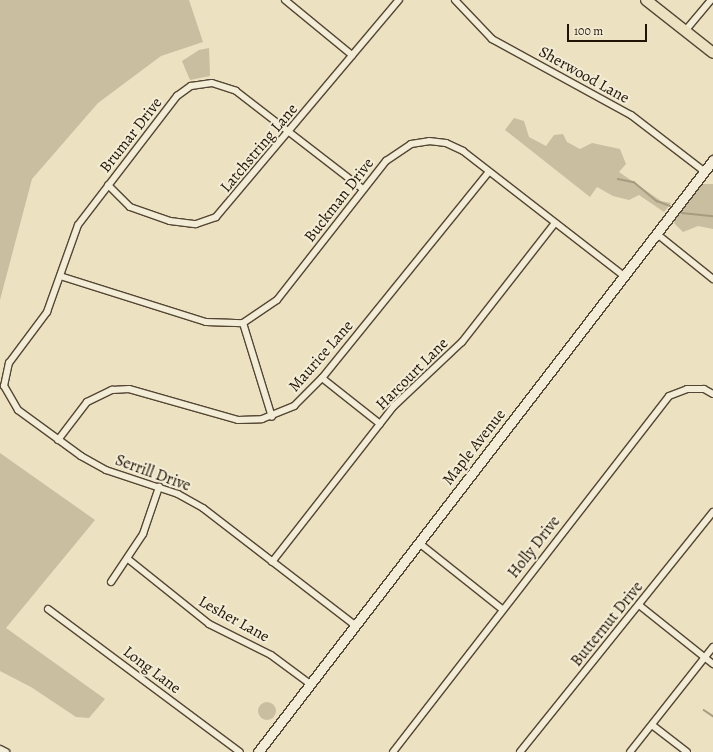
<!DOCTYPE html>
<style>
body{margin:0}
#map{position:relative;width:713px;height:752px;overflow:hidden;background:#ece1c0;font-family:Alegreya,serif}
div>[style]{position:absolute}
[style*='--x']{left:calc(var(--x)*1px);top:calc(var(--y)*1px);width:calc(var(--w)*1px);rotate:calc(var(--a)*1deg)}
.green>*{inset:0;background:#c9bea0}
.round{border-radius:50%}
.stream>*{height:1.5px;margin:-0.75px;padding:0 0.75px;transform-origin:0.75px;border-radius:0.75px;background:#a79b80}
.roads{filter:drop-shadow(1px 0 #544634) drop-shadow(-1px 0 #544634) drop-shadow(0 1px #544634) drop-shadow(0 -1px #544634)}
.street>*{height:6px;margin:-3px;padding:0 3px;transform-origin:3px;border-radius:3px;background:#f3ecd6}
.secondary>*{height:9px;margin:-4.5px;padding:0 4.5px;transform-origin:4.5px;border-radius:4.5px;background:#f3ecd6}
.primary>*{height:10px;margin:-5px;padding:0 5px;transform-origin:5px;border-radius:5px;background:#ece1c0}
span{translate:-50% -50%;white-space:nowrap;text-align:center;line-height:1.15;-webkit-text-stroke:4px #f3ecd6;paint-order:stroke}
.street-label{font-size:16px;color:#211305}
.scale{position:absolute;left:567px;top:24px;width:80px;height:18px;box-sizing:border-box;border:2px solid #211305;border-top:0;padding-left:5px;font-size:12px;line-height:14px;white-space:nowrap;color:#211305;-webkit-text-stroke:3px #f3ecd6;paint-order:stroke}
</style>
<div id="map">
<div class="green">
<i style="clip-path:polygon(0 0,189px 0,203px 42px,161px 56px,98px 103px,32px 179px,0 300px)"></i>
<i style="clip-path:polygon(209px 48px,210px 76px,190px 80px,182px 61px,199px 50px)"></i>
<i style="clip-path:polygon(514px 118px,524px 121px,529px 137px,546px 146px,554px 135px,563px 134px,567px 142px,580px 149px,592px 143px,620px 149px,626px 164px,619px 172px,661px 201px,671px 203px,664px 212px,639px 195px,629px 200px,613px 196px,597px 187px,590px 197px,505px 130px)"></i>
<i style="clip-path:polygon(702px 184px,713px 184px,713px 229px,698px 226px,683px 232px,674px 223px,677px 214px)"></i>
<i style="clip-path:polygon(0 453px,95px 520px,6px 628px,105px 699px,89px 718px,76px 717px,31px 687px,0 671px)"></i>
<i class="round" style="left:258px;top:702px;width:18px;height:18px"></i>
</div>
<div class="stream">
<i style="--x:618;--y:179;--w:16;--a:11"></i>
<i style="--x:634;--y:182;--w:30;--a:40"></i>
<i style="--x:657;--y:201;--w:14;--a:21"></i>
<i style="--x:682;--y:213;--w:31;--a:6"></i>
<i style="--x:704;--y:710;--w:11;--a:34"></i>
</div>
<div class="roads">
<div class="street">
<i style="--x:285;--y:0;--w:87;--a:39.4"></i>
<i style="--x:455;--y:0;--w:54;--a:46.5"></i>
<i style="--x:492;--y:39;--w:158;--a:28.7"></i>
<i style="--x:631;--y:115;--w:92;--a:37.5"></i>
<i style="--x:685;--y:31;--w:40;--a:-50"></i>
<i style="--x:108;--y:185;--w:31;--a:45"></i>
<i style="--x:130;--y:207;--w:42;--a:19.3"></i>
<i style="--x:170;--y:221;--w:26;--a:7"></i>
<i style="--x:196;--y:224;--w:21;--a:-19"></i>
<i style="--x:216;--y:217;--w:284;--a:-49.9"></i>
<i style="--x:657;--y:234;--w:72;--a:38.8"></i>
<i style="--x:60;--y:276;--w:153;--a:17.5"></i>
<i style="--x:206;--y:322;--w:37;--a:2"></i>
<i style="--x:243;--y:323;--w:41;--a:-34.1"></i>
<i style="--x:277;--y:300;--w:177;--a:-51.9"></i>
<i style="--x:386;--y:161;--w:30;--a:-34"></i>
<i style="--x:411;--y:144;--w:18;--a:-9"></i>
<i style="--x:429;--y:141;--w:17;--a:7"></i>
<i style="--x:446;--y:143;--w:19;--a:25"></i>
<i style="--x:463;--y:151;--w:204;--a:37.8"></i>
<i style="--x:243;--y:323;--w:98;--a:72.9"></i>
<i style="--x:322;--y:378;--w:74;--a:38.4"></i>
<i style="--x:58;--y:440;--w:48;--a:-52.7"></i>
<i style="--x:87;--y:402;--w:28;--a:-26"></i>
<i style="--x:112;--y:390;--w:17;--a:-3"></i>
<i style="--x:129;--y:389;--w:113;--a:15.9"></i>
<i style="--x:238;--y:420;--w:24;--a:-2"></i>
<i style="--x:262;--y:419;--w:35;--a:-22"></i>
<i style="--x:294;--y:406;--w:40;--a:-45"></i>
<i style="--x:322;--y:378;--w:265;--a:-51"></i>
<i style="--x:419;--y:543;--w:106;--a:38.5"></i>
<i style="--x:128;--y:559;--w:104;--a:38.7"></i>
<i style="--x:209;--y:624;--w:69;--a:26.6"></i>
<i style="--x:271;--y:655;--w:49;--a:36.6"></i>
<i style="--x:272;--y:562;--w:198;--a:-52"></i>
<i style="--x:394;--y:406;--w:93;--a:-43.3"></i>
<i style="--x:462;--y:342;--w:151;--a:-52"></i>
<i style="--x:111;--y:582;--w:58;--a:-56.3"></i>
<i style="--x:143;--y:534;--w:50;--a:-71.2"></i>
<i style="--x:639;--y:605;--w:95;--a:38.6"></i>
<i style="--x:48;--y:609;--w:239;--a:36.7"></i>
<i style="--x:356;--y:626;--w:193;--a:-142.4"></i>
<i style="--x:203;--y:508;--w:29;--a:-151"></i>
<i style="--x:178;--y:494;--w:76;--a:-161.6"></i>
<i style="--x:106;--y:470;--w:29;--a:-151"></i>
<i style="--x:81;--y:456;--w:78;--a:-143.9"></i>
<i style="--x:18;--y:410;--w:28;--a:-120"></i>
<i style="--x:4;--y:386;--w:24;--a:-78"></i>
<i style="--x:9;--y:363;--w:64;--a:-53.3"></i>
<i style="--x:47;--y:312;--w:92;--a:-70.4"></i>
<i style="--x:78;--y:225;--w:163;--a:-52.5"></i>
<i style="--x:177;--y:96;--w:17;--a:-36"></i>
<i style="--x:191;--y:86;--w:21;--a:-8"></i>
<i style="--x:212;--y:83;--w:25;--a:18"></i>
<i style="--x:236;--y:91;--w:160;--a:37.7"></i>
<i style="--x:652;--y:725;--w:44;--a:37.6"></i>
<i style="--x:0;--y:749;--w:7;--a:27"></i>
<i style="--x:393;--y:752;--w:450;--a:-52.2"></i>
<i style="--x:669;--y:396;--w:19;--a:-21"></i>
<i style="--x:687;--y:389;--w:17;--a:0"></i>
<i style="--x:704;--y:389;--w:10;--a:29"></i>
<i style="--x:520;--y:752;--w:308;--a:-51.2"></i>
<i style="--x:630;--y:752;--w:134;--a:-51.7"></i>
</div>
<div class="secondary">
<i style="--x:258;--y:752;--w:747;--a:-52.45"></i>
</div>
<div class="primary">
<i style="--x:646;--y:0;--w:85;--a:38.3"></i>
</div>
</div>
<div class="street-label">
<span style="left:584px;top:75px;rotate:29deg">Sherwood Lane</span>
<span style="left:131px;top:135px;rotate:-52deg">Brumar Drive</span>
<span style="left:259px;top:148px;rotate:-50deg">Latchstring Lane</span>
<span style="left:339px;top:200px;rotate:-52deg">Buckman Drive</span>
<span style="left:321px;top:356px;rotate:-49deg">Maurice Lane</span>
<span style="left:412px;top:374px;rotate:-45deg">Harcourt Lane</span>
<span style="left:474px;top:447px;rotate:-52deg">Maple Avenue</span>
<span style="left:153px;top:473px;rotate:20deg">Serrill Drive</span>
<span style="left:534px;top:547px;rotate:-52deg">Holly Drive</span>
<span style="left:234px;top:619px;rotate:29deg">Lesher Lane</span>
<span style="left:607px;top:624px;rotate:-51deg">Butternut Drive</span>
<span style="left:152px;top:670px;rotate:37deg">Long Lane</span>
</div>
<div class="scale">100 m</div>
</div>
